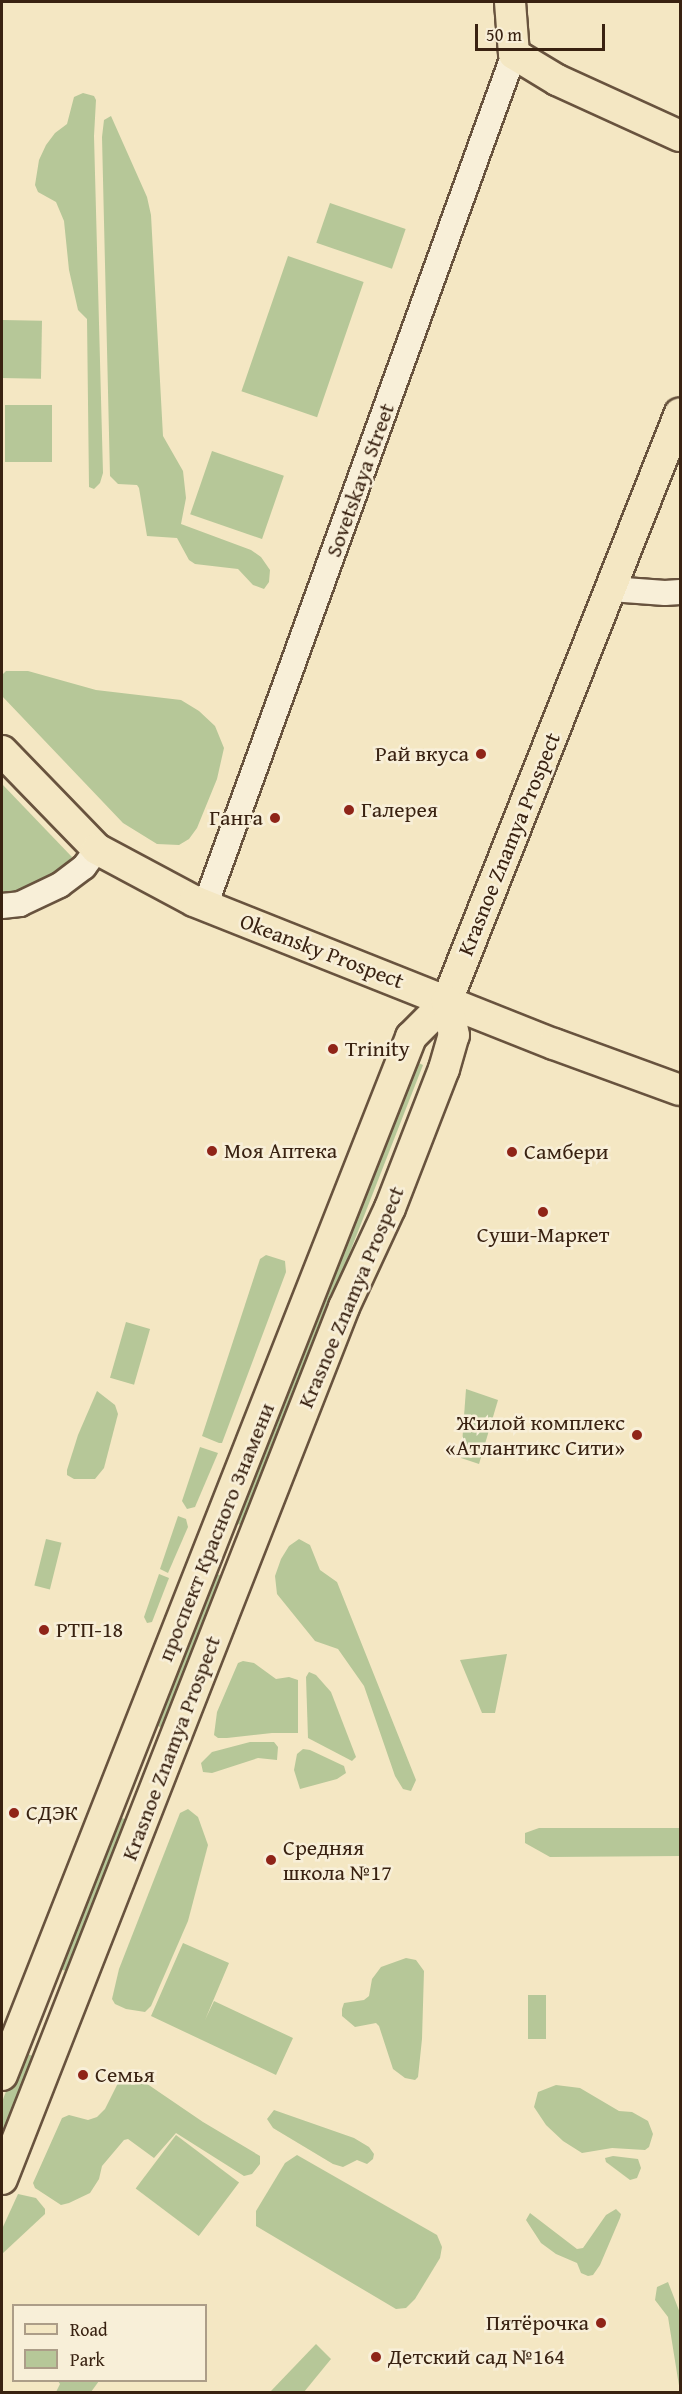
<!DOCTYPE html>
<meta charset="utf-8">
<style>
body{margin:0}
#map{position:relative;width:682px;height:2394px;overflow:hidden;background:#f4e7c3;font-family:"Gentium Book Plus",serif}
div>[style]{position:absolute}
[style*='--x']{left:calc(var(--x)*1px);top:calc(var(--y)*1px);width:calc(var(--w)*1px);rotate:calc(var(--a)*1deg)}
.green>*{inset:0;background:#b6c798;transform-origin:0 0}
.roads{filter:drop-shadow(2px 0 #68533e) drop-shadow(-2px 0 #68533e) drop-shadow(0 2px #68533e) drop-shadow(0 -2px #68533e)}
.minor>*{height:24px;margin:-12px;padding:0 12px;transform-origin:12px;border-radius:12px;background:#f8efd8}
.major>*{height:30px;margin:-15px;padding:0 15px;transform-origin:15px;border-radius:15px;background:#f4e7c3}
.dots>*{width:16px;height:16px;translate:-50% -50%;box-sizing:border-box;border:3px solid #f8efd8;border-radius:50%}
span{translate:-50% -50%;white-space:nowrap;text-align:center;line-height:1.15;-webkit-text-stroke:5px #f8efd8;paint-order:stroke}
.street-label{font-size:22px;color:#392211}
.poi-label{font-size:22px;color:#392211}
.right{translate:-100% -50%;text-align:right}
.left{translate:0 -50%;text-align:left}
.frame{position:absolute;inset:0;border:3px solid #392211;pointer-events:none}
.legend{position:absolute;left:12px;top:2304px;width:195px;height:78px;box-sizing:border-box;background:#f8efd8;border:2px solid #ac9d88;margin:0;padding:8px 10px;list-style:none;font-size:18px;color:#392211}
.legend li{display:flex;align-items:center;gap:12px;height:30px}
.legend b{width:30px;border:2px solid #ac9d88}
.scale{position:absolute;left:475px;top:24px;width:130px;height:27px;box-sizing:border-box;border:3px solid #392211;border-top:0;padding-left:8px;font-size:18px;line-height:21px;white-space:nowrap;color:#392211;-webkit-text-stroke:4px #f8efd8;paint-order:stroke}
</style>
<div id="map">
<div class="green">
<i style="clip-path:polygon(83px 93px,94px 96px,96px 100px,94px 136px,103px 473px,100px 483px,94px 489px,89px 487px,87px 319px,78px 310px,69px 270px,64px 221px,56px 202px,38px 192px,35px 185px,39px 160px,46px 145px,55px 133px,67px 124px,74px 97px)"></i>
<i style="clip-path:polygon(111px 116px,147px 197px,151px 215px,163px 436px,183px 471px,186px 498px,181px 524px,251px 550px,261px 557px,270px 570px,269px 582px,264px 589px,253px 585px,238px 569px,195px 564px,189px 560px,177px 538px,147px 536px,139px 488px,137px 485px,118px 484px,110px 476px,102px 137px,104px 120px)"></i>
<i style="left:330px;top:203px;width:80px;height:42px;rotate:19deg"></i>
<i style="left:288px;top:256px;width:80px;height:143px;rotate:19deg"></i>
<i style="left:2px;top:320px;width:40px;height:58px;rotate:1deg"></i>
<i style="left:5px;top:405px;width:47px;height:57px"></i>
<i style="left:212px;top:451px;width:76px;height:67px;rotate:19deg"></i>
<i style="clip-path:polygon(6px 671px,28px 671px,96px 690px,181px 700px,199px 711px,215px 726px,224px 748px,217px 779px,197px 828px,189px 839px,179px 845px,157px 844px,123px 823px,2px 696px,2px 675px)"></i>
<i style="clip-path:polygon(2px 784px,72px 857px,58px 872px,19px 894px,2px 896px)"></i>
<i style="clip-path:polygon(412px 1060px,423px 1065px,243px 1526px,228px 1520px)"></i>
<i style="clip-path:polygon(266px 1255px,285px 1261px,286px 1272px,222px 1443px,219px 1443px,202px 1436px,260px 1259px)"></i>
<i style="left:126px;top:1322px;width:25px;height:58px;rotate:16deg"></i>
<i style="clip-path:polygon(466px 1389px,498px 1400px,479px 1464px,461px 1458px)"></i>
<i style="clip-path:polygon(97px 1391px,115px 1405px,118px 1414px,104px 1468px,95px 1479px,74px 1479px,67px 1475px,67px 1470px,78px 1435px)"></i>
<i style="clip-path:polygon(200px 1447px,218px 1453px,195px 1507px,187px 1509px,182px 1501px)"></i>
<i style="clip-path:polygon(178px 1516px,186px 1519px,188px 1527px,168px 1573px,160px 1569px)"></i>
<i style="left:46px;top:1539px;width:16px;height:48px;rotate:14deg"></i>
<i style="clip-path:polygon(299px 1539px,310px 1545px,320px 1570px,337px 1582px,416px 1780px,411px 1791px,403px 1789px,395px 1776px,364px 1686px,338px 1649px,315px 1641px,277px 1594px,275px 1576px,281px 1559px,289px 1546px)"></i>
<i style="left:209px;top:1571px;width:17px;height:163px;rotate:21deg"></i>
<i style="clip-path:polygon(159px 1574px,169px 1578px,152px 1622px,147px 1623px,144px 1617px)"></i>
<i style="clip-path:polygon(507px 1654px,495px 1713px,482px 1713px,460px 1660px)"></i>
<i style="clip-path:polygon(243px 1661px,254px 1663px,276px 1679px,289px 1677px,298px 1680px,298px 1733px,272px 1733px,227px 1738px,218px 1738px,214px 1735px,217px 1712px,238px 1663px)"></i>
<i style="clip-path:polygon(309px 1672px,316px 1675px,331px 1692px,356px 1757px,352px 1761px,308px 1738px,306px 1677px)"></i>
<i style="clip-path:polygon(250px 1742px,274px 1742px,278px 1747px,277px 1760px,258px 1758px,212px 1773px,203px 1772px,201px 1763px,212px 1752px)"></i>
<i style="clip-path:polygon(303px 1749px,310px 1750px,344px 1766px,346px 1773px,337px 1779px,300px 1789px,294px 1770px,297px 1754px)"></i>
<i style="clip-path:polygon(188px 1809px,198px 1817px,208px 1845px,188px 1921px,151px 2006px,145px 2012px,126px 2009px,115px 2004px,112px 1999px,119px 1969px,180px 1813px)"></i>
<i style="left:117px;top:1816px;width:16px;height:163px;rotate:22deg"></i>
<i style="clip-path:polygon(539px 1828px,680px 1828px,680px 1856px,550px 1857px,525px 1843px,525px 1833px)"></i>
<i style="clip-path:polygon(183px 1943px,229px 1963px,205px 2020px,214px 2001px,293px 2038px,276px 2075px,151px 2016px)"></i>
<i style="clip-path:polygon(406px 1958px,416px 1960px,424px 1971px,422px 2039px,418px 2077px,415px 2080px,405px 2078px,393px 2069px,379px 2026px,376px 2023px,355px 2027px,342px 2016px,342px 2009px,344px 2003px,364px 2000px,369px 1996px,372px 1979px,381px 1967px)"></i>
<i style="left:528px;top:1995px;width:18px;height:44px"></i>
<i style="clip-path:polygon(21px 2051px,37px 2058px,2px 2148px,2px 2102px)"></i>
<i style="clip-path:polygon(122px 2075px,137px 2077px,203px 2122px,260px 2156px,260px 2164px,252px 2174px,244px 2176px,176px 2133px,154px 2158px,128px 2139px,124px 2140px,102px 2166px,99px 2179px,90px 2193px,69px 2203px,61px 2205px,35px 2188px,33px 2183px,62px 2118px,69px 2115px,88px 2120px,97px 2117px,105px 2109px)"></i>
<i style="clip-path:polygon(556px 2085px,580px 2088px,619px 2111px,632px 2112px,648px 2121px,653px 2134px,649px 2147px,645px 2150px,612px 2148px,582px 2153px,563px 2141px,546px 2125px,534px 2107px,538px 2092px)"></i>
<i style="clip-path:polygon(274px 2110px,354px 2138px,369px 2147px,374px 2154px,373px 2159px,367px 2164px,357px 2160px,343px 2167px,333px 2164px,273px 2128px,267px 2119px)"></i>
<i style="left:176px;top:2135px;width:79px;height:67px;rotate:37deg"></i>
<i style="clip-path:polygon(297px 2155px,437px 2235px,442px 2247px,440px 2258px,415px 2299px,406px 2308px,396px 2309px,256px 2226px,256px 2211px,285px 2163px)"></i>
<i style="clip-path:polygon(613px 2156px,638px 2159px,641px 2168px,637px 2178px,630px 2180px,606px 2162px,605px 2158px)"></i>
<i style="clip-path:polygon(18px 2194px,36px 2198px,45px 2209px,45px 2214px,2px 2254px,2px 2229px)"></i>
<i style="clip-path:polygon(616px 2209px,621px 2214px,620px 2218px,600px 2265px,593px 2275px,588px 2276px,581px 2273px,577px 2263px,556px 2254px,541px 2243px,526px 2220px,530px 2213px,577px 2249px,583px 2248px,606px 2215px)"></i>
<i style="clip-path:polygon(668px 2282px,680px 2313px,680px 2392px,668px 2317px,655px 2300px,657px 2287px)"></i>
<i style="clip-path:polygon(316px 2344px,331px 2359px,304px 2392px,270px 2392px)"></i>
<i style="clip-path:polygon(58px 2381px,99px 2381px,91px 2392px,56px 2392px,60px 2384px)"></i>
</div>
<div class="roads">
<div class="minor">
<i style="--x:611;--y:589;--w:54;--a:4.2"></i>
<i style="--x:665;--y:593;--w:15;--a:-4"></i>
<i style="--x:2;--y:906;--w:18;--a:-6"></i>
<i style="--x:20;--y:904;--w:44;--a:-25.4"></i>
<i style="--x:60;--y:885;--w:30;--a:-37"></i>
<i style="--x:84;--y:867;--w:22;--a:-54"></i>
<i style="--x:205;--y:906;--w:906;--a:-70.07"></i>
</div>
<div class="major">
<i style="--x:510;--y:2;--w:52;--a:85.6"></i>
<i style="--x:514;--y:54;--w:50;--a:31.2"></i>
<i style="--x:557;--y:80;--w:135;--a:24.5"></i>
<i style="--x:2;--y:751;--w:136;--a:45.9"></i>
<i style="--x:97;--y:849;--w:110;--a:28.2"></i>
<i style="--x:194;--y:901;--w:387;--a:21.7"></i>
<i style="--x:554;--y:1044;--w:134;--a:20.1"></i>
<i style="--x:2;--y:2075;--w:1116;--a:-68.49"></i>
<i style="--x:411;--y:1037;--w:51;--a:-45"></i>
<i style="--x:447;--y:1001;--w:632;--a:-68.38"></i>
<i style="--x:2;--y:2179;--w:937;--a:-68.58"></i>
<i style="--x:344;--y:1307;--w:109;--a:-65.1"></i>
<i style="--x:390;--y:1208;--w:149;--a:-68.8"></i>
<i style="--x:444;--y:1069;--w:35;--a:-74"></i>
<i style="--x:454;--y:1035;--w:35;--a:-102"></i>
</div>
</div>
<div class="dots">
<i style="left:481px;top:754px;background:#8f2418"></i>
<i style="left:349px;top:810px;background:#8f2418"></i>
<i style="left:275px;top:818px;background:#8f2418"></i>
<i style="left:333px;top:1049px;background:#8f2418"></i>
<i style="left:212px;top:1151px;background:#8f2418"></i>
<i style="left:512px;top:1152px;background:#8f2418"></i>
<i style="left:543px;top:1212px;background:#8f2418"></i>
<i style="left:637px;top:1435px;background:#8f2418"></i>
<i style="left:44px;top:1630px;background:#8f2418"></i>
<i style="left:14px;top:1813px;background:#8f2418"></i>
<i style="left:271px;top:1860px;background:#8f2418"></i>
<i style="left:83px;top:2075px;background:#8f2418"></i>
<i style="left:601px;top:2323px;background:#8f2418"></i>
<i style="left:376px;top:2357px;background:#8f2418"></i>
</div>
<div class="street-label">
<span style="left:360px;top:480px;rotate:-70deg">Sovetskaya Street</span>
<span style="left:509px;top:844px;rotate:-68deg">Krasnoe Znamya Prospect</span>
<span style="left:322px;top:951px;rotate:21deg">Okeansky Prospect</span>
<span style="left:351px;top:1297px;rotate:-67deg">Krasnoe Znamya Prospect</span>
<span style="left:216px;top:1532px;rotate:-68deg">проспект Красного Знамени</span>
<span style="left:171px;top:1748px;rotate:-69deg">Krasnoe Znamya Prospect</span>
</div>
<div class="poi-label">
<span class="right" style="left:469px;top:754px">Рай вкуса</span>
<span class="left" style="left:361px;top:810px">Галерея</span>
<span class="right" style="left:263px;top:818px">Ганга</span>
<span class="left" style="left:345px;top:1049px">Trinity</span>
<span class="left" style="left:224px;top:1151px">Моя Аптека</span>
<span class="left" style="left:524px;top:1152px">Самбери</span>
<span style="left:543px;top:1235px">Суши-Маркет</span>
<span class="right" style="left:625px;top:1435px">Жилой комплекс<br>«Атлантикс Сити»</span>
<span class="left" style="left:56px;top:1630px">РТП-18</span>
<span class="left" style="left:26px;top:1813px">СДЭК</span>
<span class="left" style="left:283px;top:1860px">Средняя<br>школа №17</span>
<span class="left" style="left:95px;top:2075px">Семья</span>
<span class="right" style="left:589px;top:2323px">Пятёрочка</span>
<span class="left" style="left:388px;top:2357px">Детский сад №164</span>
</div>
<div class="frame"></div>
<ul class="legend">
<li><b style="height:8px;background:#f4e7c3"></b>Road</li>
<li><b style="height:16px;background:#b6c798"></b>Park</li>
</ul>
<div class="scale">50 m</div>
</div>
